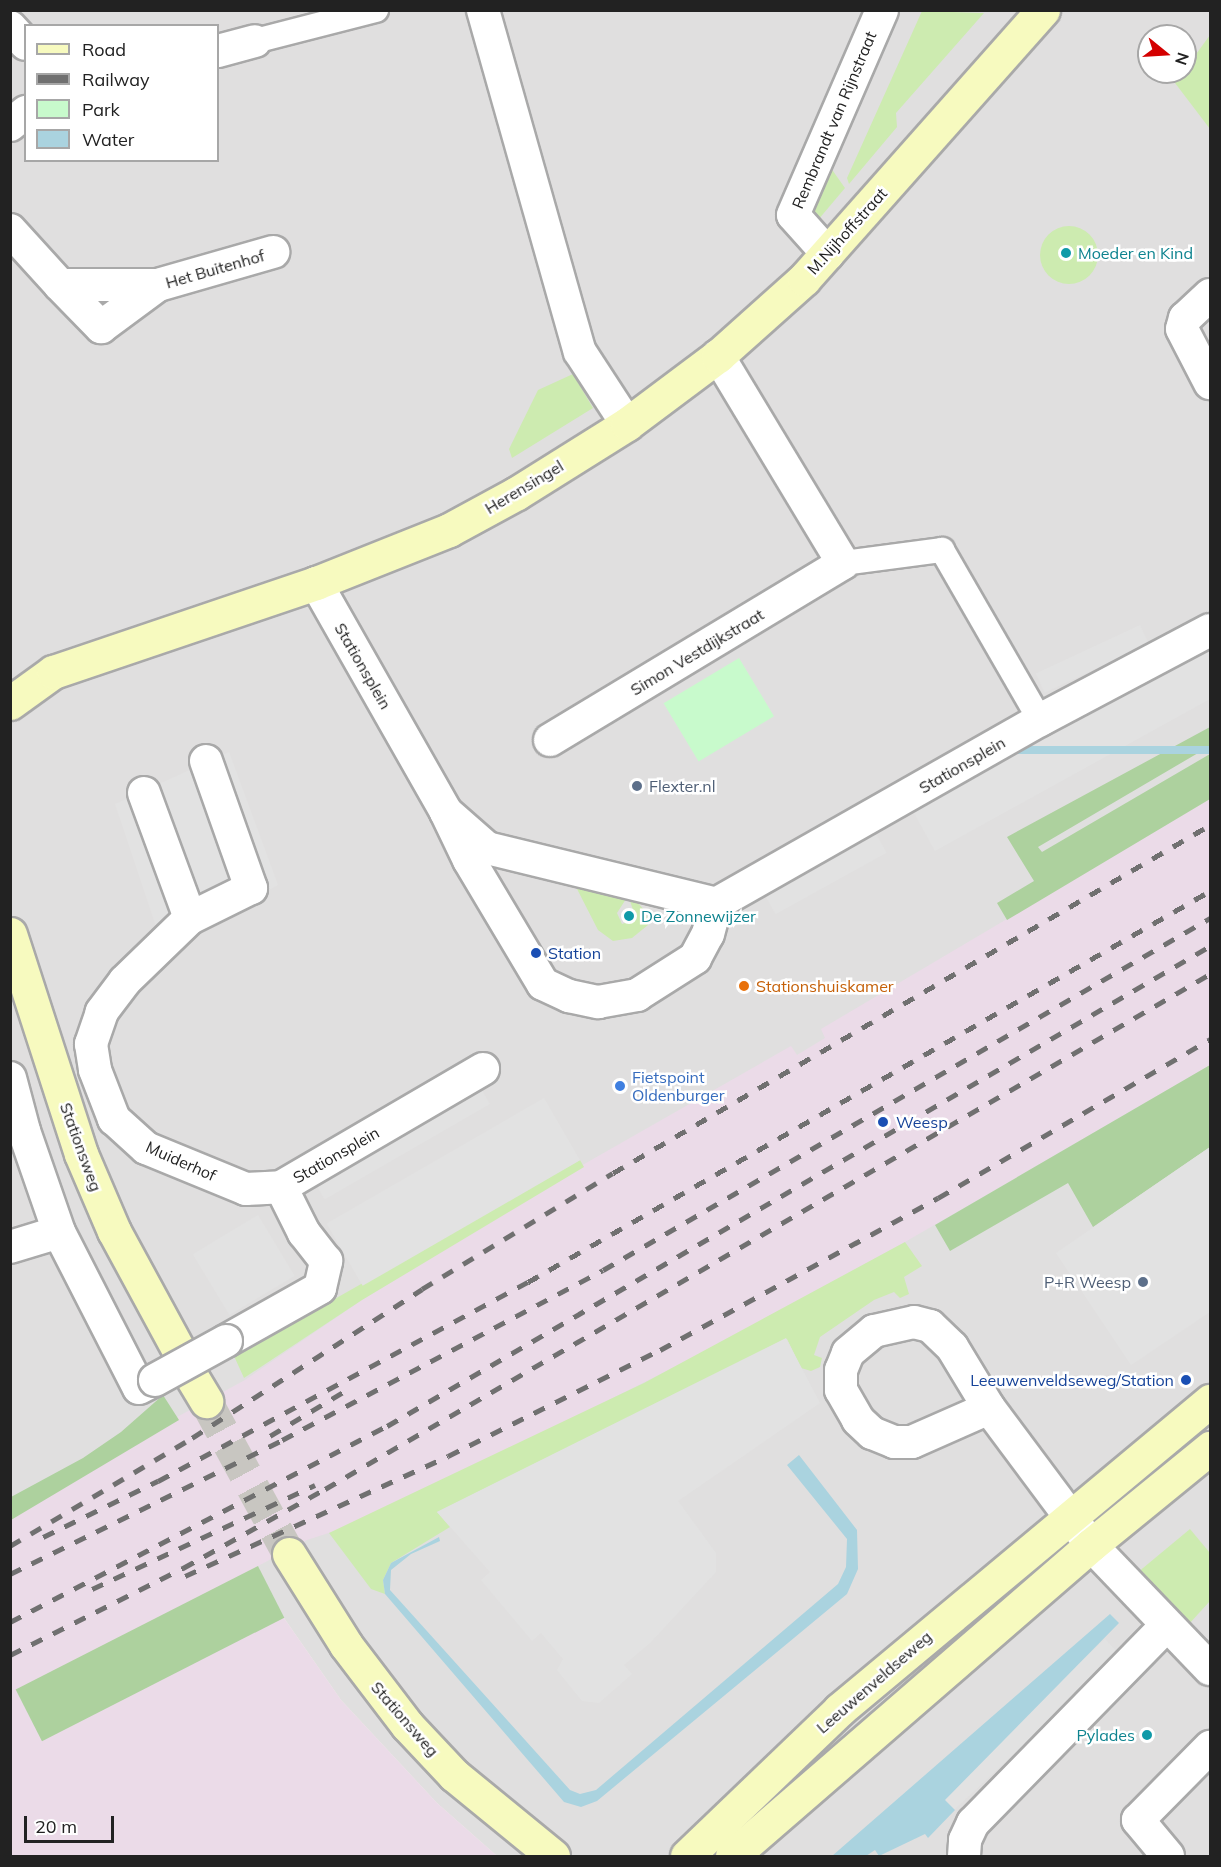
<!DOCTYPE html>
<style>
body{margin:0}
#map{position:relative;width:1221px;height:1867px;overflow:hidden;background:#f2efe9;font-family:Mulish,sans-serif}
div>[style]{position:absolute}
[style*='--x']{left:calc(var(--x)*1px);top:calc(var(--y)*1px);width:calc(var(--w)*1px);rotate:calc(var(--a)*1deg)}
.residential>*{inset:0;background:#e0dfdf}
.industrial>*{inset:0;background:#ebdbe8}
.grass>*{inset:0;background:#cdebb0}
.round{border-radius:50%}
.forest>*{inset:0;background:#add19e;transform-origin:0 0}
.park>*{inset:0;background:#c8facc;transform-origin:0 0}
.parking>*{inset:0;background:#e2e2e2;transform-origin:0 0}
.water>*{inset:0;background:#aad3df;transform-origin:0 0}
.secondary-tunnel>*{height:33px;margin-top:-16.5px;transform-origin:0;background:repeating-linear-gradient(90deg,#c8c6c1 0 33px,transparent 0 49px)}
.roads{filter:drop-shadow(2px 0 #a9a9a9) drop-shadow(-2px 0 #a9a9a9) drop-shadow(0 2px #a9a9a9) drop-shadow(0 -2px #a9a9a9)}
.pedestrian>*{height:24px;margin:-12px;padding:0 12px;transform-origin:12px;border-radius:12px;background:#fff}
.minor>*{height:32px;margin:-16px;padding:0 16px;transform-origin:16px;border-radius:16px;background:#fff}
.secondary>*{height:33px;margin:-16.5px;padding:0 16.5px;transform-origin:16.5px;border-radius:16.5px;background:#f7fabf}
.rail>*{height:4.5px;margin-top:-2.25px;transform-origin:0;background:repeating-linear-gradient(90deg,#707070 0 12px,transparent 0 24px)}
.bridges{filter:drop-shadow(2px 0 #a9a9a9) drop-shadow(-2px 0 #a9a9a9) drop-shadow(0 2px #a9a9a9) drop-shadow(0 -2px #a9a9a9)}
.minor-bridge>*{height:32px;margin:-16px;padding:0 16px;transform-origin:16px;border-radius:16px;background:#fff}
.dots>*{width:16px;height:16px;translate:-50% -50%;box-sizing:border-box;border:3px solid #fff;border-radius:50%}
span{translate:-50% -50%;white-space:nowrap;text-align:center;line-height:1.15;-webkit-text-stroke:5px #fff;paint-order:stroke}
.street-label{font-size:16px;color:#222}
.culture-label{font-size:16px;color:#0d838f}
.left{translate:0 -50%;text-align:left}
.right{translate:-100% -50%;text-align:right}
.service-label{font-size:16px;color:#4e5e75}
.transit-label{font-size:16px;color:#164399}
.food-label{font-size:16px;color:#c56008}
.shop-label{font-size:16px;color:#366cbe}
.frame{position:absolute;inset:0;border:12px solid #222;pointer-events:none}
.legend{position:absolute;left:24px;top:24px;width:195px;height:138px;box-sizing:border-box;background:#fff;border:2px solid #a7a7a7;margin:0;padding:8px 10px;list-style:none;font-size:18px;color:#222}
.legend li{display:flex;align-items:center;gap:12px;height:30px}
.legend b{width:30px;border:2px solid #a7a7a7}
.north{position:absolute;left:1137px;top:24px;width:60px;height:60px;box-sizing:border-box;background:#fff;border:2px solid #a7a7a7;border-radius:50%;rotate:108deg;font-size:16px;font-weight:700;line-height:24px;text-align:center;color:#222}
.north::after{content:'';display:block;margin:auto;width:21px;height:27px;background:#d40000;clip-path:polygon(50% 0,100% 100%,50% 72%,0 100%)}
.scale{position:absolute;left:24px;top:1816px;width:90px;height:27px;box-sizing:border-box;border:3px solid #222;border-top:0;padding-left:8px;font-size:18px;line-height:21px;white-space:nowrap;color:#222;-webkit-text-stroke:4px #fff;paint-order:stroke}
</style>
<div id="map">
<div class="residential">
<i style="clip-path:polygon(evenodd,11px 11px,1210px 11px,1210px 1856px,497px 1856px,437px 1803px,341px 1700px,284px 1618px,179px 1420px,11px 1520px,11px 11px,26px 26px,218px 26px,218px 160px,26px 160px,26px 26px,11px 11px,1149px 36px,1185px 36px,1185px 72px,1149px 72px,1149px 36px)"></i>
</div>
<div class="industrial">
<i style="clip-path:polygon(1210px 799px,1210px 1065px,905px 1242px,708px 1350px,508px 1451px,344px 1528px,307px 1540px,258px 1566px,284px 1618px,341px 1700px,437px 1803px,497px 1856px,11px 1856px,10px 1520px,178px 1420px,177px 1417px,245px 1380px,362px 1300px,579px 1167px,791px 1046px,797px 1055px,825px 1038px,821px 1029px)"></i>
</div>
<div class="grass">
<i style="clip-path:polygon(922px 11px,984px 13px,896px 113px,897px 127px,849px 184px,847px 178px)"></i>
<i style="clip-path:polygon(1210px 35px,1210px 129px,1175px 83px)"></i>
<i style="clip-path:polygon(828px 164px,845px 188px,818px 220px,808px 209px)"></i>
<i class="round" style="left:1040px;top:226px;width:58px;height:58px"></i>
<i style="clip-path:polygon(573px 374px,593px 408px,512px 458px,509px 449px,538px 390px)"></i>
<i style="clip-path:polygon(576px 887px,626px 899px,617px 913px,622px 924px,636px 919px,630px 901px,637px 902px,646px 912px,648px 925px,632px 938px,613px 941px,598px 930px)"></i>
<i style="clip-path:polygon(580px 1160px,584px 1167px,362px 1300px,244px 1378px,234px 1356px)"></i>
<i style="clip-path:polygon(905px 1242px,922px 1266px,904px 1277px,909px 1294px,900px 1298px,894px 1292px,874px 1300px,820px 1337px,814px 1355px,822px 1358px,820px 1367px,811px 1371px,801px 1368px,787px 1339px,437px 1512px,450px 1527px,391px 1563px,383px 1580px,385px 1594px,371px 1589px,329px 1533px,644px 1383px)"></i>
<i style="clip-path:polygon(1190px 1529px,1210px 1553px,1210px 1601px,1189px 1624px,1137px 1573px)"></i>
</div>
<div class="forest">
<i style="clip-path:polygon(1210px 727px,1210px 746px,1038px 847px,1042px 852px,1210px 754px,1210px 799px,1007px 920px,997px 903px,1034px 881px,1007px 837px)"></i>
<i style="clip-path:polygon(1210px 1065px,1210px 1147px,1093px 1227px,1068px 1183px,950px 1251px,935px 1225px)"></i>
<i style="clip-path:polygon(163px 1395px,179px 1420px,11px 1520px,11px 1497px,83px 1458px,121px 1432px)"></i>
<i style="left:258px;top:1566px;width:58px;height:272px;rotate:63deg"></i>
</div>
<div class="park">
<i style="left:739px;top:658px;width:68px;height:88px;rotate:59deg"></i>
</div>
<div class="parking">
<i style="left:1140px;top:625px;width:21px;height:115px;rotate:65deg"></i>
<i style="clip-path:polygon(1210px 644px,1210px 699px,935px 851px,913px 811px,1082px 713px)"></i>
<i style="clip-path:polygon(229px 752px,278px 885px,163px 947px,115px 804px)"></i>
<i style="left:874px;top:830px;width:26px;height:127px;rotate:61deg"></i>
<i style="left:479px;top:1085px;width:22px;height:191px;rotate:60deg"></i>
<i style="left:544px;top:1098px;width:72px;height:251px;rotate:60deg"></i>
<i style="clip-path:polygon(1210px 1147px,1210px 1312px,1131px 1365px,1056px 1253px)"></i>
<i style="left:258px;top:1215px;width:71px;height:76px;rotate:59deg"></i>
<i style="clip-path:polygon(786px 1338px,820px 1403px,678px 1501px,716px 1553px,716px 1572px,650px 1643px,624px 1665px,632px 1674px,599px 1703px,582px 1701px,557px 1670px,563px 1659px,541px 1633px,532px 1641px,481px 1580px,490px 1572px,437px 1512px)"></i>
<i style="left:1105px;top:1639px;width:22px;height:228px;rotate:47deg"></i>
</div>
<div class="water">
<i style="left:1210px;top:746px;width:8px;height:199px;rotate:90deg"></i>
<i style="clip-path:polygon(799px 1455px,857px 1530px,858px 1569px,847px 1594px,597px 1801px,581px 1807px,564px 1802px,385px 1594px,383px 1580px,391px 1563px,439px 1537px,440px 1541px,411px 1554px,391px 1570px,390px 1590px,570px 1790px,580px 1794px,596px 1790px,838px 1584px,846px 1567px,847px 1539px,787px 1465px)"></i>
<i style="clip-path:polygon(1110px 1614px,1119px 1623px,945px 1800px,955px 1810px,928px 1838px,925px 1834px,879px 1856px,875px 1850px,866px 1856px,832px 1856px)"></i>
</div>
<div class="secondary-tunnel">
<i style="--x:206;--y:1401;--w:174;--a:61.5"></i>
</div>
<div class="roads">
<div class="pedestrian">
<i style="--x:255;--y:41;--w:125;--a:-14.4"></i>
<i style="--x:843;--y:563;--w:100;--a:-7.5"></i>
<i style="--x:942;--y:550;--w:196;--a:60"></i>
</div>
<div class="minor">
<i style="--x:483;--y:10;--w:355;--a:74.2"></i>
<i style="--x:580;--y:352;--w:86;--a:56.9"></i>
<i style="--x:10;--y:27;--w:23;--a:47"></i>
<i style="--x:218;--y:51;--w:38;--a:-15"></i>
<i style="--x:10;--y:125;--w:21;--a:-39"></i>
<i style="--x:10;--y:230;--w:74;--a:47.7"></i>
<i style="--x:60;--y:285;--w:98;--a:0"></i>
<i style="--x:158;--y:285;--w:120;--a:-16"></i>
<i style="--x:828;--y:254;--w:52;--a:-131.9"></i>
<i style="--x:793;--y:215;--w:223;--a:-66.5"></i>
<i style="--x:60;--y:285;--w:59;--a:45.7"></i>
<i style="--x:101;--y:327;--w:71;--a:-36.4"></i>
<i style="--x:1210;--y:295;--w:34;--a:137"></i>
<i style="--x:1185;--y:318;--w:11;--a:105"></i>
<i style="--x:1182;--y:329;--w:61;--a:62.6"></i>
<i style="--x:316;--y:583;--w:263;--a:60.4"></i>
<i style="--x:446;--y:812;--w:53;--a:64.4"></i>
<i style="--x:469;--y:860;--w:144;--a:59.2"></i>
<i style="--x:543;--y:984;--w:29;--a:25"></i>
<i style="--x:569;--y:996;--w:30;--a:12"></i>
<i style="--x:598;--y:1002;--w:40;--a:-10"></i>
<i style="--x:637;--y:995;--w:69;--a:-32.5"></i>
<i style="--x:695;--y:958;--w:27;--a:-62"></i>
<i style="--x:708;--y:934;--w:31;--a:-75"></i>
<i style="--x:550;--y:740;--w:342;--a:-31.1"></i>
<i style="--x:843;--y:563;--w:242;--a:-121.1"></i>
<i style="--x:206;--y:761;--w:135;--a:70.5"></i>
<i style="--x:251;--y:888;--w:68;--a:153.8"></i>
<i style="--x:190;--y:918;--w:91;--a:135.9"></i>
<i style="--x:125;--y:981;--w:39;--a:127"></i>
<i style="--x:102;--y:1012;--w:34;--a:109"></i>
<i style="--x:91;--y:1044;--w:26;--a:81"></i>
<i style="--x:95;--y:1070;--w:53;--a:68.8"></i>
<i style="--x:114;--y:1119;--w:43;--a:42.2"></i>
<i style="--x:146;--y:1148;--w:108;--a:22.3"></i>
<i style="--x:246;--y:1189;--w:35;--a:-3"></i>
<i style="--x:281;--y:1187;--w:234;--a:-30.3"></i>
<i style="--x:144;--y:793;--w:133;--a:69.8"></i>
<i style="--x:446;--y:812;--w:55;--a:41.3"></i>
<i style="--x:487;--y:848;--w:236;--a:13.7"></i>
<i style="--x:716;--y:904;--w:373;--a:-29.6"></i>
<i style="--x:1040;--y:720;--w:192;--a:-27.9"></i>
<i style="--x:10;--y:1078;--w:55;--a:75.2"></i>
<i style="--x:24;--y:1131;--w:107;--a:70.9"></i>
<i style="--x:59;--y:1232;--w:175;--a:62.9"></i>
<i style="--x:139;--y:1388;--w:18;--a:-27"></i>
<i style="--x:10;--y:1247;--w:51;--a:-17"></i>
<i style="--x:226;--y:1341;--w:108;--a:-29.4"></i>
<i style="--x:320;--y:1288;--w:28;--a:-77"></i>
<i style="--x:326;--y:1261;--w:36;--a:-128"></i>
<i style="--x:304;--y:1233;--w:51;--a:-116.6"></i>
<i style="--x:989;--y:1408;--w:71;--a:-121.2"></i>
<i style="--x:952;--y:1347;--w:30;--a:-136"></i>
<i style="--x:930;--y:1326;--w:16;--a:-166"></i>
<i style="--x:914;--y:1322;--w:41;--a:167.3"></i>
<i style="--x:874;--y:1331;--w:34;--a:140"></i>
<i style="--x:848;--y:1353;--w:18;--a:112"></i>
<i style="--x:841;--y:1370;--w:20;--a:90"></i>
<i style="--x:841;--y:1390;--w:34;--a:60"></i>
<i style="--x:858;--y:1420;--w:19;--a:43"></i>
<i style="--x:872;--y:1433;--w:24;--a:22"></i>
<i style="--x:894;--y:1442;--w:18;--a:0"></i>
<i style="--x:912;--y:1442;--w:84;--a:-23.8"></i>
<i style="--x:989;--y:1408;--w:171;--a:53.3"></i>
<i style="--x:1091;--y:1545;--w:172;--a:46.2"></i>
<i style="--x:964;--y:1856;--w:16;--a:-86"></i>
<i style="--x:965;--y:1840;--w:19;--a:-65"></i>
<i style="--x:973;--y:1823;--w:277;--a:-45.6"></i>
<i style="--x:1168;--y:1856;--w:47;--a:-129.8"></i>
<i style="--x:1138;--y:1820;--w:103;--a:-45.4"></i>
</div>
<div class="secondary">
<i style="--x:10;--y:703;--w:53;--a:-35.8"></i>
<i style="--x:53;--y:672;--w:278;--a:-18.7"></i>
<i style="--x:316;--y:583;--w:143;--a:-21.7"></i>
<i style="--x:449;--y:530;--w:77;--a:-28.6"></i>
<i style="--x:517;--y:493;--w:130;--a:-32.1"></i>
<i style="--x:627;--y:424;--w:114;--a:-36.8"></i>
<i style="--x:718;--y:356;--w:115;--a:-41.8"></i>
<i style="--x:804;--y:279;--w:360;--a:-48.4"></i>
<i style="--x:10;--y:934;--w:231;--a:72.1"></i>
<i style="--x:81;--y:1154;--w:84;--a:66.8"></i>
<i style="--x:114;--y:1231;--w:134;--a:61.5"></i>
<i style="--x:193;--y:1379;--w:26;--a:59"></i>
<i style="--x:289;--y:1554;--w:107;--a:57.9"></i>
<i style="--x:346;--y:1645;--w:101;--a:52.7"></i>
<i style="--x:407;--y:1725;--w:69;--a:46.8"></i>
<i style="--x:454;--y:1775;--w:128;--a:39.3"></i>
<i style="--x:687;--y:1856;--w:211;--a:-43.8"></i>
<i style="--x:839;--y:1710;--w:483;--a:-39.8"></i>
<i style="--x:732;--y:1856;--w:475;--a:-40.9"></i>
<i style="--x:1091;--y:1545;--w:154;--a:-39.2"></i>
</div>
</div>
<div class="rail">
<i style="--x:270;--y:1436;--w:87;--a:-31"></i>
<i style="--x:43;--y:1537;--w:128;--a:-26"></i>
<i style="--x:158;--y:1481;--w:420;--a:-28.3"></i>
<i style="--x:528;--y:1282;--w:786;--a:-29.83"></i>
<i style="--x:10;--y:1546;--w:212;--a:-30.7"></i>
<i style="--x:192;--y:1438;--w:274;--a:-32.9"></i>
<i style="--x:422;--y:1289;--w:223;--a:-31.3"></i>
<i style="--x:613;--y:1173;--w:691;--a:-30.24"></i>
<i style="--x:10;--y:1574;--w:303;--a:-26.2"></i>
<i style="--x:282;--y:1440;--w:363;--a:-27.9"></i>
<i style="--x:603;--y:1270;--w:702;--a:-30.11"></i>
<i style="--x:185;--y:1576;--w:289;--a:-24.5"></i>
<i style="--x:448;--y:1456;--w:237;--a:-26.6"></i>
<i style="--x:660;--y:1350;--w:317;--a:-28.7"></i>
<i style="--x:938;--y:1198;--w:315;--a:-30.3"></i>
<i style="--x:92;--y:1589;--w:246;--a:-25"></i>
<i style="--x:10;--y:1622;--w:425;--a:-27.5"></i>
<i style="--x:387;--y:1426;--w:953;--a:-30.25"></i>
<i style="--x:10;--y:1655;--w:194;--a:-26.7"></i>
<i style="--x:183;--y:1568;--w:162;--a:-29.1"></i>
<i style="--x:325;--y:1489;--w:1024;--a:-30.2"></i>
</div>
<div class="bridges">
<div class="minor-bridge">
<i style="--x:155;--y:1380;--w:81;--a:-28.8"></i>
</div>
</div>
<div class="dots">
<i style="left:1066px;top:253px;background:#0f9aa8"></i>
<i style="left:637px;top:786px;background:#5c6f8a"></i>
<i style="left:629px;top:916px;background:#0f9aa8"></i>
<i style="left:536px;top:953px;background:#1a4fb4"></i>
<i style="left:744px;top:986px;background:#e8710a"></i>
<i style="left:620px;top:1086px;background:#3f7fe0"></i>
<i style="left:883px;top:1122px;background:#1a4fb4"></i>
<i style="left:1143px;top:1282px;background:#5c6f8a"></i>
<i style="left:1186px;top:1380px;background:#1a4fb4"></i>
<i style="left:1147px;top:1735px;background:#0f9aa8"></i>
</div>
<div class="street-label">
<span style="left:834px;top:120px;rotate:-67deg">Rembrandt van Rijnstraat</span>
<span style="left:847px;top:231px;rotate:-48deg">M.Nijhoffstraat</span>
<span style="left:215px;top:269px;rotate:-16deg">Het Buitenhof</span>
<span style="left:524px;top:487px;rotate:-31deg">Herensingel</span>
<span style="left:697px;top:652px;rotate:-31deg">Simon Vestdijkstraat</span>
<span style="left:363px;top:666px;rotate:60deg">Stationsplein</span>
<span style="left:962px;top:765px;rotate:-30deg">Stationsplein</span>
<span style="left:81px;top:1147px;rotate:70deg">Stationsweg</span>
<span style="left:336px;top:1155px;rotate:-30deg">Stationsplein</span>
<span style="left:181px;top:1161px;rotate:24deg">Muiderhof</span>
<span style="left:874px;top:1682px;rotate:-41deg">Leeuwenveldseweg</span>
<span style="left:405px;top:1719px;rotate:49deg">Stationsweg</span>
</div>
<div class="culture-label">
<span class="left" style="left:1078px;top:253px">Moeder en Kind</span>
<span class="left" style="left:641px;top:916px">De Zonnewijzer</span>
<span class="right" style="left:1135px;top:1735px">Pylades</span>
</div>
<div class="service-label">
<span class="left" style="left:649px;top:786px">Flexter.nl</span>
<span class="right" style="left:1131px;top:1282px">P+R Weesp</span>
</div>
<div class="transit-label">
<span class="left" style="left:548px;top:953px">Station</span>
<span class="left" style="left:896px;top:1122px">Weesp</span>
<span class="right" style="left:1174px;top:1380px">Leeuwenveldseweg/Station</span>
</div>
<div class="food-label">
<span class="left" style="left:756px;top:986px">Stationshuiskamer</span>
</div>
<div class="shop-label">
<span class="left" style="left:632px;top:1086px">Fietspoint<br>Oldenburger</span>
</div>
<div class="frame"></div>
<ul class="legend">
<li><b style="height:8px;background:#f7fabf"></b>Road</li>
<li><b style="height:8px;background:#707070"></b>Railway</li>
<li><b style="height:16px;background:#c8facc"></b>Park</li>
<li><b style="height:16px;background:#aad3df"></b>Water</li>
</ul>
<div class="north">N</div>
<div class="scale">20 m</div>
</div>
